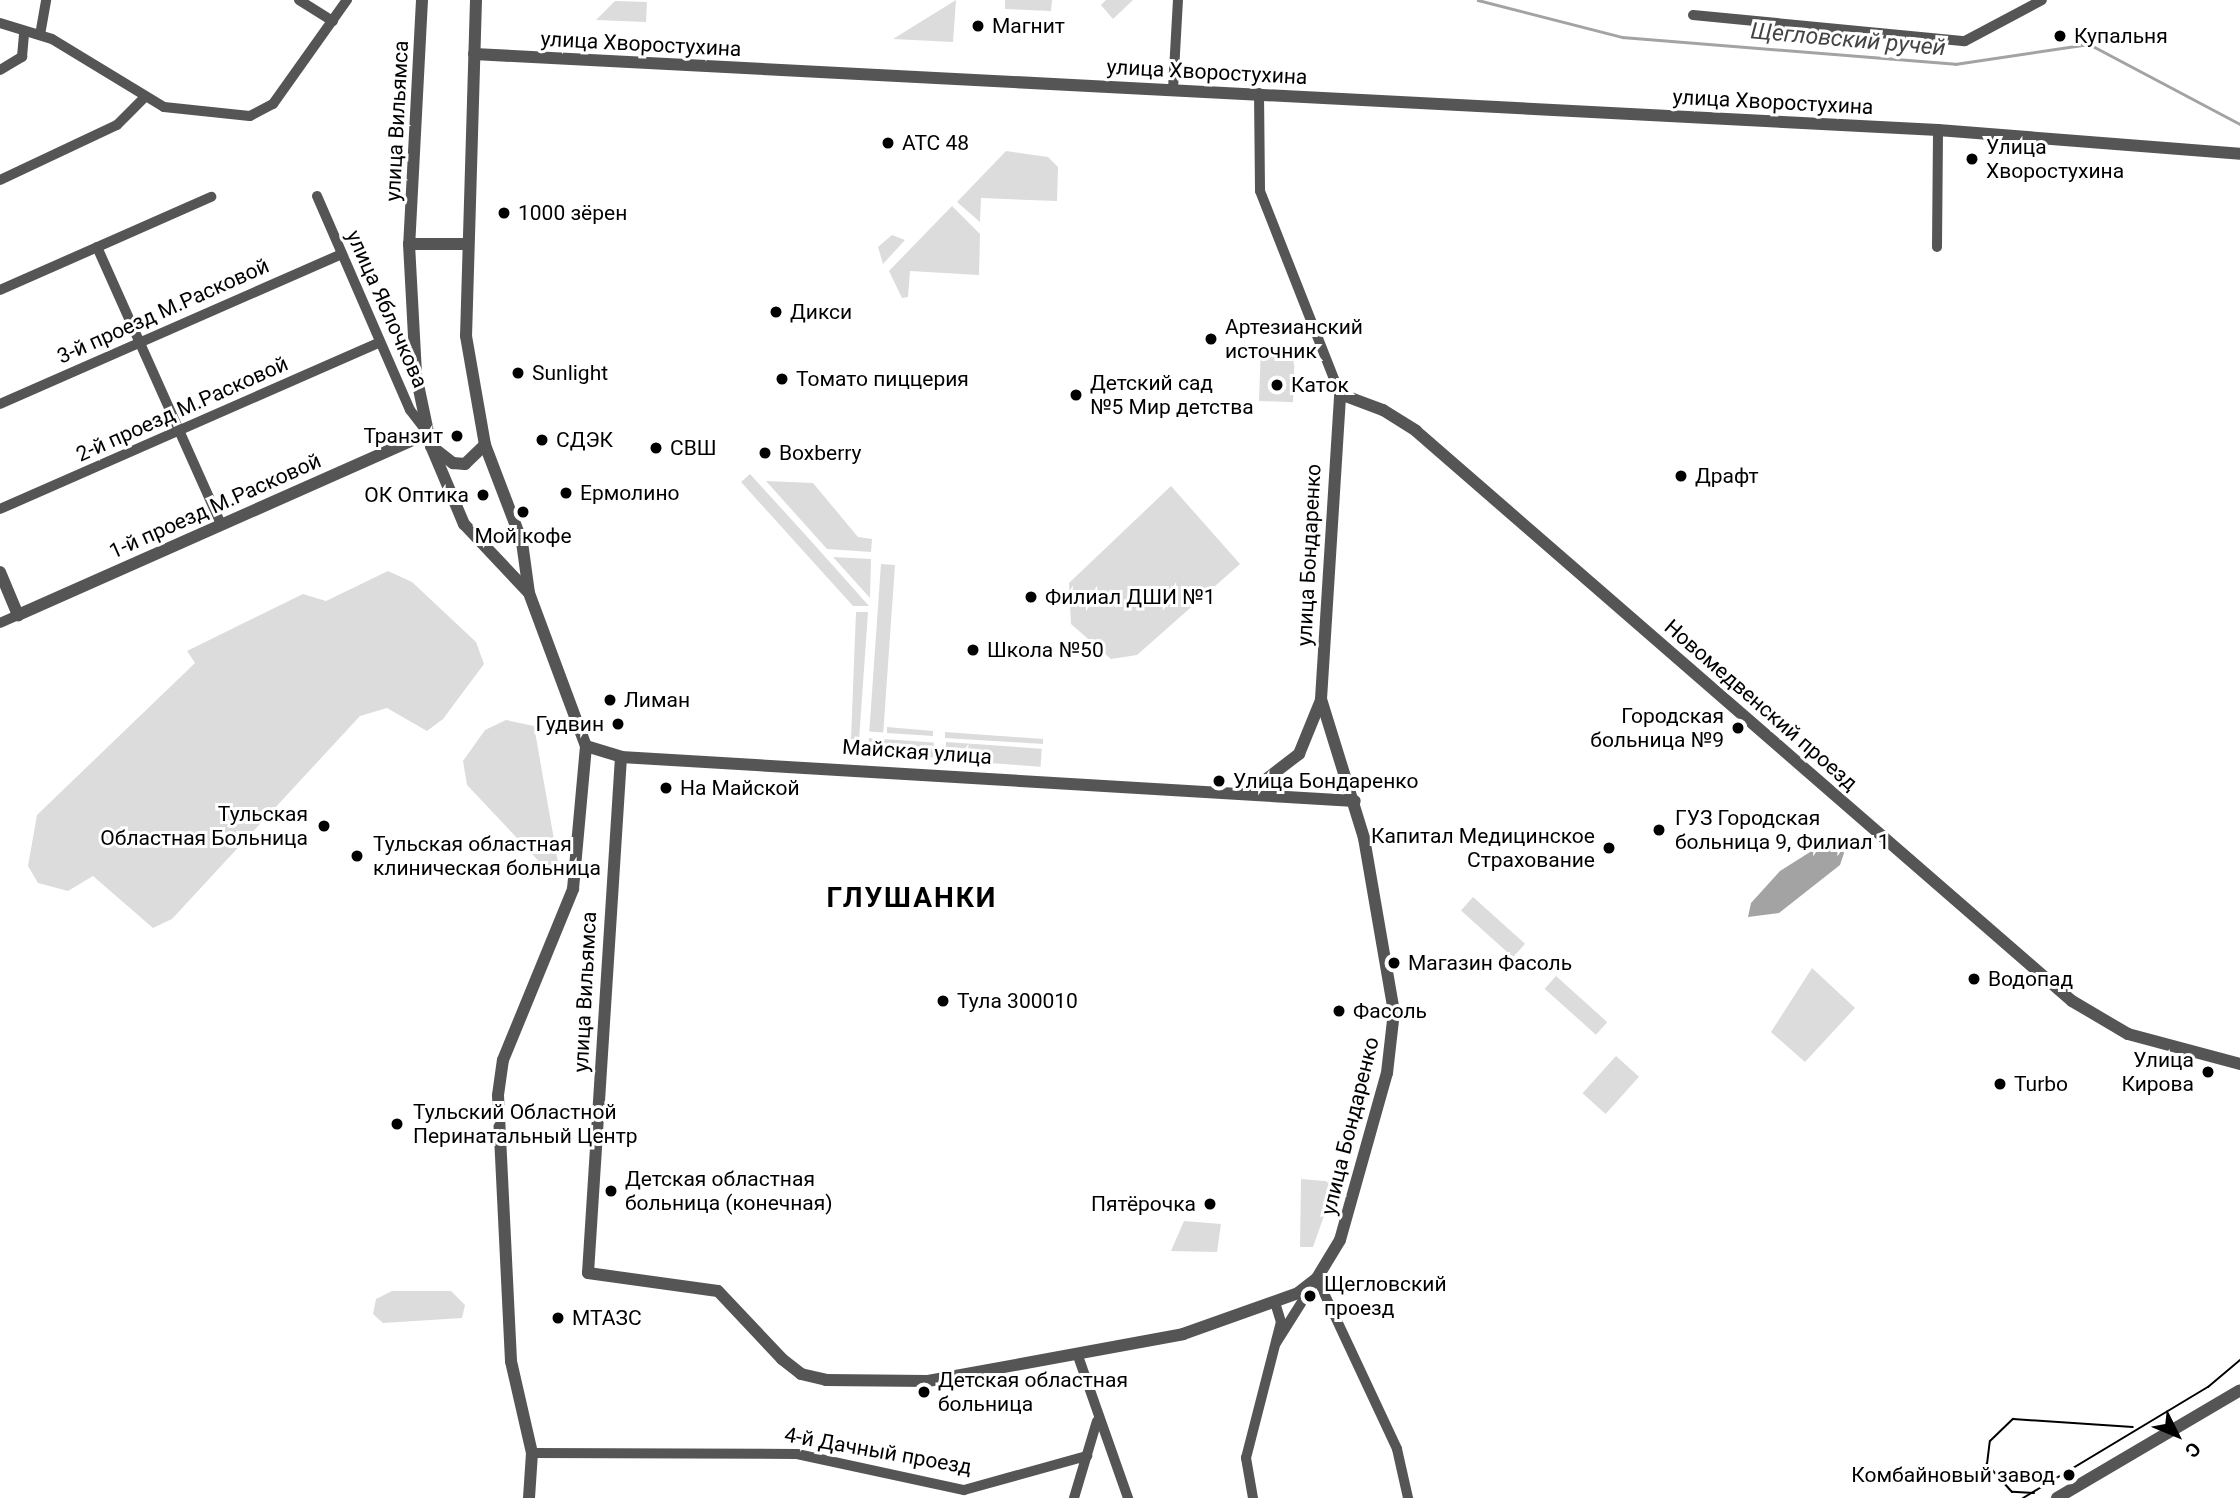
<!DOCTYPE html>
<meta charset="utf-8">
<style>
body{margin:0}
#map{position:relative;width:2240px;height:1498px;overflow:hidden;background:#fff;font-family:Roboto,sans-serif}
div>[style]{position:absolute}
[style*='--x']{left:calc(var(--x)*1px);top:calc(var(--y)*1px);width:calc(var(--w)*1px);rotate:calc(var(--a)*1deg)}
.green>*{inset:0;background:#dcdcdc;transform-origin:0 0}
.water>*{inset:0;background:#a3a3a3}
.stream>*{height:2.5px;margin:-1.25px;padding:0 1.25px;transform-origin:1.25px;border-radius:1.25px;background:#a3a3a3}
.minor>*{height:10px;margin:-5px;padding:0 5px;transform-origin:5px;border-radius:5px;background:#555}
.tertiary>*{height:12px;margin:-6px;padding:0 6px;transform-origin:6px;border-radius:6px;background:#555}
.tram>*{height:2px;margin:-1px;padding:0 1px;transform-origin:1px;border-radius:1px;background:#000}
.dots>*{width:19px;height:19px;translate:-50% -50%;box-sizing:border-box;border:4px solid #fff;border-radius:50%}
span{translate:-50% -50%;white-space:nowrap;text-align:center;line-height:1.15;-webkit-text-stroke:6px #fff;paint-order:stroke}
.poi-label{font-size:21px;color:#000}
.left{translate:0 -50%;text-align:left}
.right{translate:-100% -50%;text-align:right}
.street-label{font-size:21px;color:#000}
.water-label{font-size:23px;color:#444;font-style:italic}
.district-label{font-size:28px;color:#000;font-weight:700;letter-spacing:2px}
.north{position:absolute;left:2142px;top:1400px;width:70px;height:70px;-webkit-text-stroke:5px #fff;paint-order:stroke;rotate:133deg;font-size:19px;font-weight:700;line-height:28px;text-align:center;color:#000}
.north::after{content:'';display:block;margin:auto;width:24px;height:32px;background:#000;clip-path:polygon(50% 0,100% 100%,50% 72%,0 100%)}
</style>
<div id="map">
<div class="green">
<i style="clip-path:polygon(956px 0,953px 42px,893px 39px)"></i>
<i style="clip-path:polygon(1005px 0,1052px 0,1051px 11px,1005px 9px)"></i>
<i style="clip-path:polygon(1106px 0,1133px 0,1113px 19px,1101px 5px)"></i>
<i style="clip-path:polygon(615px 1px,647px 2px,646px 22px,596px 20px)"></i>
<i style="clip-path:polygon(1006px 151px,1048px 157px,1058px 167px,1057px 201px,981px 198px,980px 222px,957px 202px)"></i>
<i style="clip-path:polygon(952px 206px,980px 234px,979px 275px,910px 271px,908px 297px,902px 298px,889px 271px)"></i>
<i style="clip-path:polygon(892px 235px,905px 240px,883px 264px,878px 247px)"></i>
<i style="left:1261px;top:345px;width:34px;height:56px;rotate:2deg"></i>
<i style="clip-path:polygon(750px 474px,811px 541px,869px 606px,853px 606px,741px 482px)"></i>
<i style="clip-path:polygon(766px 481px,813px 483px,858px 537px,872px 539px,871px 552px,827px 549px)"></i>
<i style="clip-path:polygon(1171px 486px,1240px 564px,1137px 655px,1111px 659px,1071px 624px,1069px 583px)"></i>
<i style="clip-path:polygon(833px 557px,871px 559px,870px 598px)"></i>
<i style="left:881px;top:564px;width:14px;height:168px;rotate:4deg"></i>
<i style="clip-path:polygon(388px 571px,412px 582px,476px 642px,484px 664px,443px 719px,427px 731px,387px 708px,360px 716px,172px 919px,153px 928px,93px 876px,68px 891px,38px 883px,28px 866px,37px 815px,195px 663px,187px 651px,303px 594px,326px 601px)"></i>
<i style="clip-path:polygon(856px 612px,868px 612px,859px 740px,851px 739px)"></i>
<i style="clip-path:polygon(506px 720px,534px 726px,559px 868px,551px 874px,467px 785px,463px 761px,485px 730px)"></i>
<i style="clip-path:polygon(887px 727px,933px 731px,933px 736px,887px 733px)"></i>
<i style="clip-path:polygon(945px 732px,1043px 739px,1043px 744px,945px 738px)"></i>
<i style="left:869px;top:738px;width:65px;height:15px;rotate:4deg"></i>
<i style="left:946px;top:742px;width:96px;height:18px;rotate:4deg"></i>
<i style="left:1473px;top:897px;width:70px;height:18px;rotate:42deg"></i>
<i style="clip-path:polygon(1812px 968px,1855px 1008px,1805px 1062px,1771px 1032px)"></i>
<i style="left:1556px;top:976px;width:69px;height:17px;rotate:42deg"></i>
<i style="left:1616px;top:1056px;width:31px;height:50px;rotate:42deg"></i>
<i style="clip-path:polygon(1301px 1179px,1336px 1182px,1313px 1247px,1300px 1247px)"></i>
<i style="clip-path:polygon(1184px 1221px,1221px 1224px,1217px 1252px,1171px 1251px)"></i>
<i style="clip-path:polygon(392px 1291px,451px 1291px,465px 1305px,462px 1318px,383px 1323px,373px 1314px,376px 1299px)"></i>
</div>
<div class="water">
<i style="clip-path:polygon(1837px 835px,1844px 853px,1840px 865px,1779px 913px,1748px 917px,1751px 903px,1780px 871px)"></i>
</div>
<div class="stream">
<i style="--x:1478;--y:0;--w:149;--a:14.4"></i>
<i style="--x:1622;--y:37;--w:334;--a:4.6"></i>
<i style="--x:1955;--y:64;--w:135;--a:-8.5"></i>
<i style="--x:2089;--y:44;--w:171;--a:27.9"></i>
</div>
<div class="minor">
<i style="--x:299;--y:0;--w:40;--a:32"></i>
<i style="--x:1693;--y:15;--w:273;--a:5.5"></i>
<i style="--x:1965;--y:41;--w:87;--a:-28"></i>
<i style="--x:0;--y:23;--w:54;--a:17.1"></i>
<i style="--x:52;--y:39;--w:131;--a:31.3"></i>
<i style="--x:164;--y:107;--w:86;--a:6"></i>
<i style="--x:250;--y:116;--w:26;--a:-28"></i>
<i style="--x:273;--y:104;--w:128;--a:-54.6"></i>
<i style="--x:40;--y:35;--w:36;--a:-80"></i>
<i style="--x:0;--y:70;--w:26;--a:-31"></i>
<i style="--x:22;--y:57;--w:23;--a:-85"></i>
<i style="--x:1173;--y:89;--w:89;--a:-86.8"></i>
<i style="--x:1259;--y:93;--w:98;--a:89.4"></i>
<i style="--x:1260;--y:191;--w:218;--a:68.5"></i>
<i style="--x:0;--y:180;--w:129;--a:-25.2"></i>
<i style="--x:117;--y:125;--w:37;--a:-45"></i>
<i style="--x:317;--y:196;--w:233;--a:66.5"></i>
<i style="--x:410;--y:410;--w:29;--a:52"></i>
<i style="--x:97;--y:247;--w:303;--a:65.9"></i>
<i style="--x:1937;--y:247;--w:117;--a:-89.5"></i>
<i style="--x:0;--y:290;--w:231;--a:-23.8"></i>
<i style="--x:0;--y:404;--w:373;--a:-23.7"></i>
<i style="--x:0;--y:509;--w:414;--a:-23.7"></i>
<i style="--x:0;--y:623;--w:20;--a:-24"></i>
<i style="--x:1276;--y:1343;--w:77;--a:-57.8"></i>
<i style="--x:1317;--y:1278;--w:189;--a:64.9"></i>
<i style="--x:1397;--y:1449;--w:50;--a:77.3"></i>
<i style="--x:1078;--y:1356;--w:151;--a:70.6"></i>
<i style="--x:532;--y:1453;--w:265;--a:0.2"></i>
<i style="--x:797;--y:1454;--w:171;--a:12.2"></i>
<i style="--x:964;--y:1490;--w:128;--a:-15.5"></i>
<i style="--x:1074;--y:1498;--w:80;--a:-73.4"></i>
<i style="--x:1253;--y:1498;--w:41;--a:-99.9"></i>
<i style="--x:1246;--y:1458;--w:140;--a:-75.6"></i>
<i style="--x:1281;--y:1322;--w:21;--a:-107"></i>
</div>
<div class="tertiary">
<i style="--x:422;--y:0;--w:244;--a:93"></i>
<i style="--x:409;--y:244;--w:131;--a:86.9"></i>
<i style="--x:416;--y:375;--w:73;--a:78.1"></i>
<i style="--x:431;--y:446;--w:85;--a:67.1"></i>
<i style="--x:464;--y:524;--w:93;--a:46.7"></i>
<i style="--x:476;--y:0;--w:336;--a:91.7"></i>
<i style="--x:466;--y:336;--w:111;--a:80.1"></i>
<i style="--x:485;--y:445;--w:104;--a:69.1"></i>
<i style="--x:522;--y:542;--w:51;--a:82.2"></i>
<i style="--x:529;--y:593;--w:163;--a:69.6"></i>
<i style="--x:586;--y:746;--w:37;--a:17"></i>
<i style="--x:621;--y:757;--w:735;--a:3.43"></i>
<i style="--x:474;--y:54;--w:1466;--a:2.97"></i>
<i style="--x:1938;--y:130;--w:303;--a:4.5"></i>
<i style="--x:409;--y:244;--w:56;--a:0"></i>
<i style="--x:431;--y:446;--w:28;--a:38"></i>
<i style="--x:453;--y:463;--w:12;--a:5"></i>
<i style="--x:465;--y:464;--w:28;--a:-44"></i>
<i style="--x:0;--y:572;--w:47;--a:67.3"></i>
<i style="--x:18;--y:615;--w:449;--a:-23.9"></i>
<i style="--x:621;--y:757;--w:517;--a:93.66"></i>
<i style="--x:588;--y:1273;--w:131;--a:7.9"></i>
<i style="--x:718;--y:1291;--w:93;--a:46.7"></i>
<i style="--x:782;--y:1359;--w:24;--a:38"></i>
<i style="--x:801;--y:1374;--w:26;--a:13"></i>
<i style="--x:826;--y:1380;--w:102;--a:0.6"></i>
<i style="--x:928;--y:1381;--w:259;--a:-10.4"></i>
<i style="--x:1183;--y:1334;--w:122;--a:-19.6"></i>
<i style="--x:1298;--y:1293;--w:24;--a:-38"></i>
<i style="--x:1317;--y:1278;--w:44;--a:-58.8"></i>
<i style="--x:1340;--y:1240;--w:173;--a:-74.3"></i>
<i style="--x:1387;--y:1073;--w:61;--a:-83.5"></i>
<i style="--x:1394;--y:1012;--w:177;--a:-99.8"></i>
<i style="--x:1364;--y:838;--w:145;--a:-107.2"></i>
<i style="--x:1321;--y:699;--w:306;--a:-86.4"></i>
<i style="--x:1340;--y:394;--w:46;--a:20.4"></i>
<i style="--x:1383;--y:410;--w:39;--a:32"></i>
<i style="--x:1416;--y:431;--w:869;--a:40.99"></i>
<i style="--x:2072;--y:1001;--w:65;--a:30.5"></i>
<i style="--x:2128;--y:1034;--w:116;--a:15"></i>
<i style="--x:1247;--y:794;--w:66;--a:-37.6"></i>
<i style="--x:1299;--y:754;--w:58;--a:-67.8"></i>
<i style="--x:529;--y:1498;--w:45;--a:-86.2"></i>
<i style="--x:532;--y:1453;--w:94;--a:-102.9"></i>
<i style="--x:511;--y:1361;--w:266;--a:-92.8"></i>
<i style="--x:498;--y:1095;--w:35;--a:-82"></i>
<i style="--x:503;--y:1060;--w:185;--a:-67.7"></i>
<i style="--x:573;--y:889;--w:144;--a:-84.8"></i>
<i style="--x:2057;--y:1498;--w:212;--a:-30.5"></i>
</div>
<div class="tram">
<i style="--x:2034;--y:1493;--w:22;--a:-177"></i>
<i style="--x:2012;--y:1492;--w:38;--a:-132"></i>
<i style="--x:1987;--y:1464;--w:23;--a:-83"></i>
<i style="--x:1990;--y:1441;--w:32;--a:-44"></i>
<i style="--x:2013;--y:1419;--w:120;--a:3.8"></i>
<i style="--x:2023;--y:1498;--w:216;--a:-31"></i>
<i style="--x:2208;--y:1387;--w:42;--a:-40.2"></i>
</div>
<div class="dots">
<i style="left:978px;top:26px;background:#000"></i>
<i style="left:2060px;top:36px;background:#000"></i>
<i style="left:888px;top:143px;background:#000"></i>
<i style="left:1972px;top:159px;background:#000"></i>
<i style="left:504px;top:213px;background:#000"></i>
<i style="left:776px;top:312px;background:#000"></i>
<i style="left:1211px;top:339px;background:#000"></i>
<i style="left:518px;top:373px;background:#000"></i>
<i style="left:782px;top:379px;background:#000"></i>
<i style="left:1277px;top:385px;background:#000"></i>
<i style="left:1076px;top:395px;background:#000"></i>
<i style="left:457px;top:436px;background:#000"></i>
<i style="left:542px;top:440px;background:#000"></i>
<i style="left:656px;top:448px;background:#000"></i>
<i style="left:765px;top:453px;background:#000"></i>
<i style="left:1681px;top:476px;background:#000"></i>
<i style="left:566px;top:493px;background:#000"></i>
<i style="left:483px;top:495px;background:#000"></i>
<i style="left:523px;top:512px;background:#000"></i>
<i style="left:1031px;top:597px;background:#000"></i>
<i style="left:973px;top:650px;background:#000"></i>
<i style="left:610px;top:700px;background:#000"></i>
<i style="left:618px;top:724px;background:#000"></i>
<i style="left:1738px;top:728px;background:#000"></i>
<i style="left:1219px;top:781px;background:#000"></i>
<i style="left:666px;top:788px;background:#000"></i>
<i style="left:324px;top:826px;background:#000"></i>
<i style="left:1659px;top:830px;background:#000"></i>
<i style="left:1609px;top:848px;background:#000"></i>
<i style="left:357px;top:856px;background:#000"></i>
<i style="left:1394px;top:963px;background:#000"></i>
<i style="left:1974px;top:979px;background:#000"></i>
<i style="left:943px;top:1001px;background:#000"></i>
<i style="left:1339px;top:1011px;background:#000"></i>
<i style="left:2208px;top:1072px;background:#000"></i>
<i style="left:2000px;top:1084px;background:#000"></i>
<i style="left:397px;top:1124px;background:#000"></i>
<i style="left:611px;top:1191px;background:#000"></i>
<i style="left:1210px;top:1204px;background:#000"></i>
<i style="left:1310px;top:1296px;background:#000"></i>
<i style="left:558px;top:1318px;background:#000"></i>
<i style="left:924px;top:1392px;background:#000"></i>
<i style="left:2069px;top:1475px;background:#000"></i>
</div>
<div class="poi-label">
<span class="left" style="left:992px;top:26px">Магнит</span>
<span class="left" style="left:2074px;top:36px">Купальня</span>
<span class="left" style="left:902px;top:143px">АТС 48</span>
<span class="left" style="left:1986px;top:159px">Улица<br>Хворостухина</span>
<span class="left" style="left:518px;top:213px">1000 зёрен</span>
<span class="left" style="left:790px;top:312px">Дикси</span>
<span class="left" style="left:1225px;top:339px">Артезианский<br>источник</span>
<span class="left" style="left:532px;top:373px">Sunlight</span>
<span class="left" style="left:796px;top:379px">Томато пиццерия</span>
<span class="left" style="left:1090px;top:395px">Детский сад<br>№5 Мир детства</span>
<span class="left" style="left:1291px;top:385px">Каток</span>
<span class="right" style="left:443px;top:436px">Транзит</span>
<span class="left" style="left:556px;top:440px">СДЭК</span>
<span class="left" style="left:670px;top:448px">СВШ</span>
<span class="left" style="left:779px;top:453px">Boxberry</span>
<span class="left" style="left:1695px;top:476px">Драфт</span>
<span class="left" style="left:580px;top:493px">Ермолино</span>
<span class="right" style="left:469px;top:495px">ОК Оптика</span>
<span style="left:523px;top:536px">Мой кофе</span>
<span class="left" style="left:1045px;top:597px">Филиал ДШИ №1</span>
<span class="left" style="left:987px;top:650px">Школа №50</span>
<span class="left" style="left:624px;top:700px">Лиман</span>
<span class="right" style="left:1724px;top:728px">Городская<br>больница №9</span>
<span class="right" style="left:604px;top:724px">Гудвин</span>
<span class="left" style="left:1233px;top:781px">Улица Бондаренко</span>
<span class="left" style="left:680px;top:788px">На Майской</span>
<span class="right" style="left:308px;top:826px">Тульская<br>Областная Больница</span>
<span class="left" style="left:1675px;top:830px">ГУЗ Городская<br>больница 9, Филиал 1</span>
<span class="right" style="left:1595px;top:848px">Капитал Медицинское<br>Страхование</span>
<span class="left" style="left:373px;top:856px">Тульская областная<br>клиническая больница</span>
<span class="left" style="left:1408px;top:963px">Магазин Фасоль</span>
<span class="left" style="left:1988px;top:979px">Водопад</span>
<span class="left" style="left:957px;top:1001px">Тула 300010</span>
<span class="left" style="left:1353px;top:1011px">Фасоль</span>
<span class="right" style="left:2194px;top:1072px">Улица<br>Кирова</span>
<span class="left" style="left:2014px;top:1084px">Turbo</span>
<span class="left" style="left:413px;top:1124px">Тульский Областной<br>Перинатальный Центр</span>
<span class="left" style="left:625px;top:1191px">Детская областная<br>больница (конечная)</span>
<span class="right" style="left:1196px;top:1204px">Пятёрочка</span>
<span class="left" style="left:1324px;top:1296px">Щегловский<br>проезд</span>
<span class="left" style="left:572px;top:1318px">МТАЗС</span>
<span class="left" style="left:938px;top:1392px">Детская областная<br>больница</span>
<span class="right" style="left:2055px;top:1475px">Комбайновый завод</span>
</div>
<div class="street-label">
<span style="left:641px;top:44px;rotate:3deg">улица Хворостухина</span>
<span style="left:1207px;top:72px;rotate:3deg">улица Хворостухина</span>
<span style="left:1773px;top:102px;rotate:3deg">улица Хворостухина</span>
<span style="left:397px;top:121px;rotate:-87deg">улица Вильямса</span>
<span style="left:387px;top:309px;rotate:66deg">улица Яблочкова</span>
<span style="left:163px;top:311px;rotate:-24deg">3-й проезд М.Расковой</span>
<span style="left:182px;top:409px;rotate:-24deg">2-й проезд М.Расковой</span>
<span style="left:215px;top:506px;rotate:-24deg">1-й проезд М.Расковой</span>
<span style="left:1309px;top:555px;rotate:-87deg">улица Бондаренко</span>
<span style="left:1761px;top:705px;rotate:41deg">Новомедвенский проезд</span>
<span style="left:917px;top:752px;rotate:4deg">Майская улица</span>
<span style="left:585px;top:992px;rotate:-87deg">улица Вильямса</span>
<span style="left:1350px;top:1126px;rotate:-76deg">улица Бондаренко</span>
<span style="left:878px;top:1451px;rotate:10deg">4-й Дачный проезд</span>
</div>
<div class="water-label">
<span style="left:1848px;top:40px;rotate:5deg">Щегловский ручей</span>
</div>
<div class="district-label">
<span style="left:912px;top:898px">ГЛУШАНКИ</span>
</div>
<div class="north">С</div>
</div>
